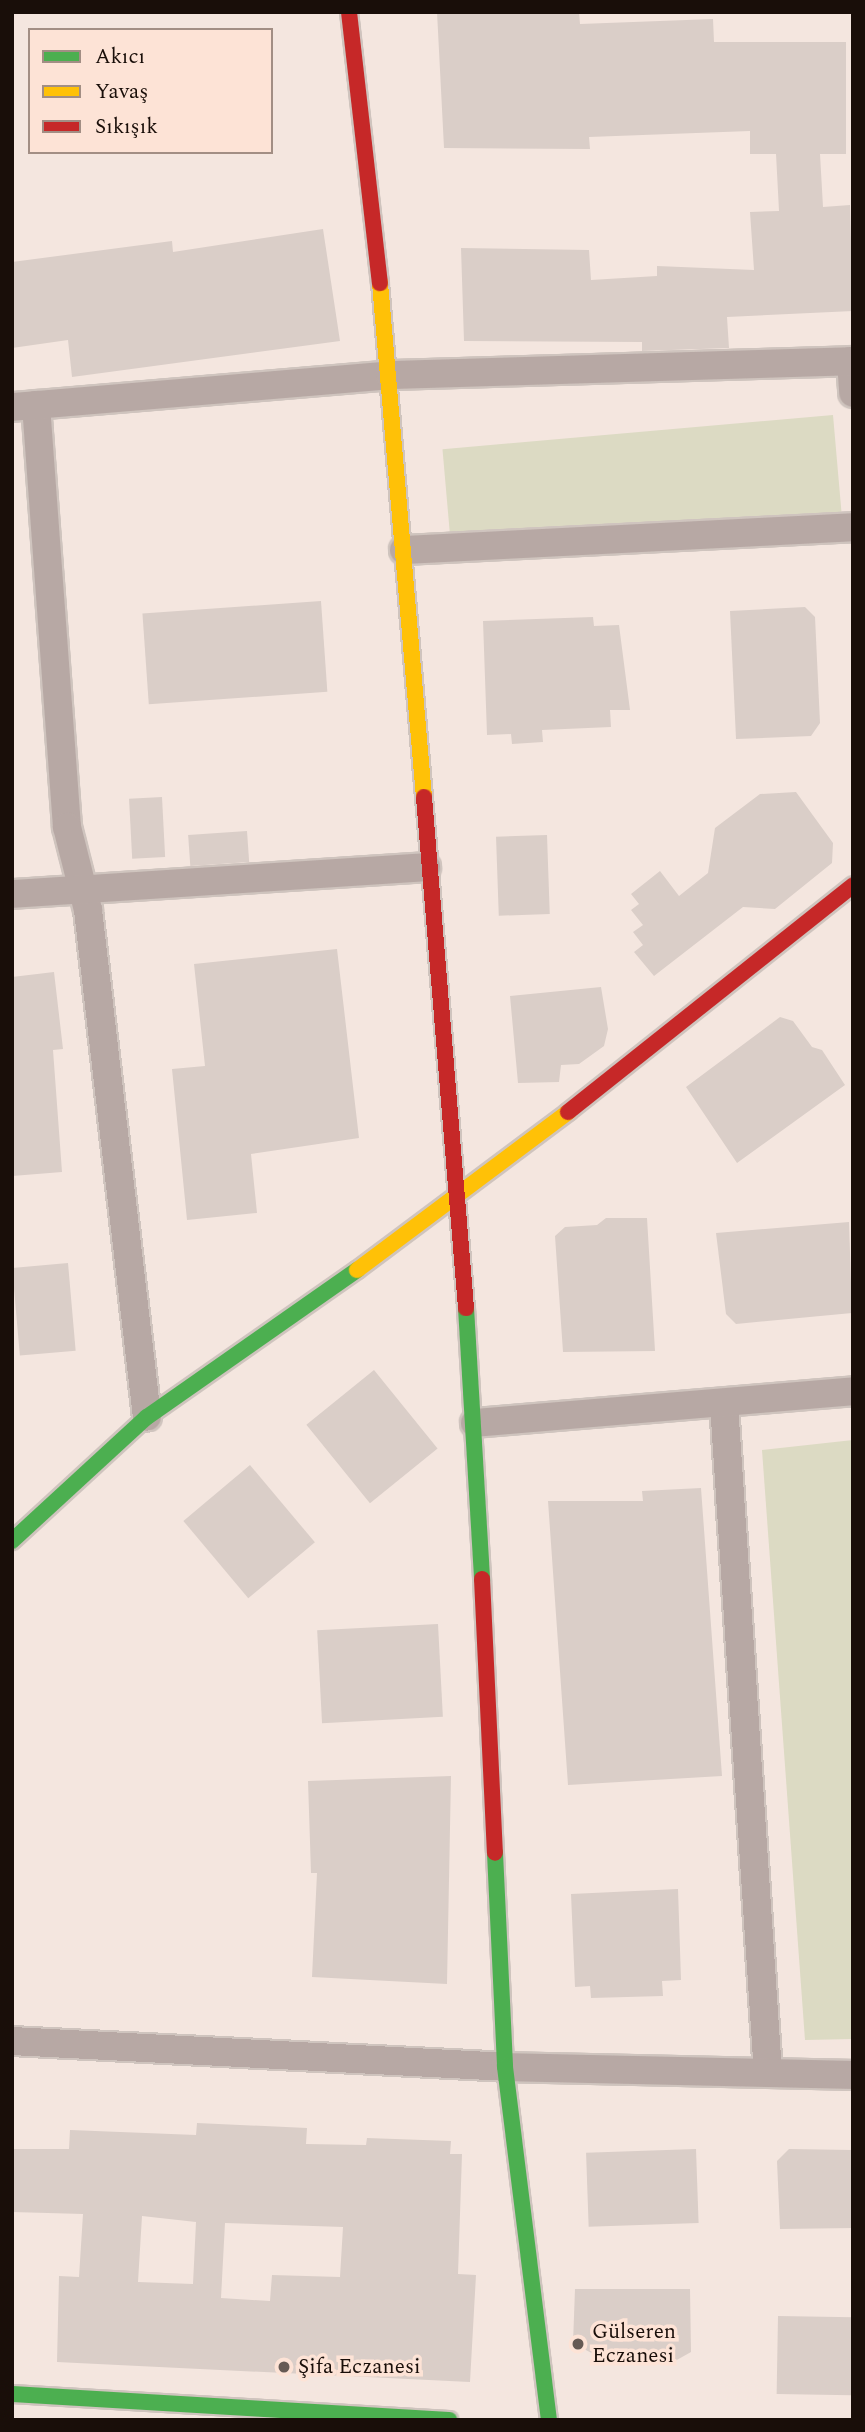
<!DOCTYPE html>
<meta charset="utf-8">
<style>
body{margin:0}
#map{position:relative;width:865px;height:2432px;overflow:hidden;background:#f4e6df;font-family:Spectral,serif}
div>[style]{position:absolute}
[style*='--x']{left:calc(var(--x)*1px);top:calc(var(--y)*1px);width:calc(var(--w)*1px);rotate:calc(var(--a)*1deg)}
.green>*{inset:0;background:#dcdac3;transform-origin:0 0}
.building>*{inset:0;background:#dacec8;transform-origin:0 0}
.roads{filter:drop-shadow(2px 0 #cfc4be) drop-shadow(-2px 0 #cfc4be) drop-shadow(0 2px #cfc4be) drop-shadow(0 -2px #cfc4be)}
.street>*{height:28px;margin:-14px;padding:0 14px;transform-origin:14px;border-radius:14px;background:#b7a8a4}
.fast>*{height:16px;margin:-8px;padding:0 8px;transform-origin:8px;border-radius:8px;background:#4caf50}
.slow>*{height:16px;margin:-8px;padding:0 8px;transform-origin:8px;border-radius:8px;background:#ffc107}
.jam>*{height:16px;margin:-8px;padding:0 8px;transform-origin:8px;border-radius:8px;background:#c62828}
.dots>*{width:19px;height:19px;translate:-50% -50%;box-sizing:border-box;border:4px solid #fde3d6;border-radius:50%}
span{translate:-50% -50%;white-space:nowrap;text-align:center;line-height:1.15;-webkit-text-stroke:7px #fde3d6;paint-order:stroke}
.poi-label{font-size:21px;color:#190e09}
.left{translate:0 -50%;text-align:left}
.frame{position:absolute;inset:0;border:14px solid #190e09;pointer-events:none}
.legend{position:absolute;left:28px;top:28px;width:245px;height:126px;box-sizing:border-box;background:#fde3d6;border:2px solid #a28e84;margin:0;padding:9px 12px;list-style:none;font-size:21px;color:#190e09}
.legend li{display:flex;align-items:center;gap:14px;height:35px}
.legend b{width:35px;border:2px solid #a28e84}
</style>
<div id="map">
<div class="green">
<i style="left:833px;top:415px;width:97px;height:392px;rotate:85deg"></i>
<i style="clip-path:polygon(853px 1440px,853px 2039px,805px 2040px,762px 1450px)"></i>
</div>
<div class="building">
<i style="clip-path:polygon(437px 12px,579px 12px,580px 24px,713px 19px,714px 42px,846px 42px,846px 154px,820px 154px,823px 207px,850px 205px,853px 311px,727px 317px,729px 348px,642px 351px,642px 342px,464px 341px,461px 248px,589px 250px,591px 280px,657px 276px,657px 266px,754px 270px,750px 212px,779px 211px,776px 154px,750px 154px,750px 131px,589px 137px,590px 149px,444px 148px)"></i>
<i style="clip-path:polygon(323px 229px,340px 341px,72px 377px,68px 340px,12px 348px,12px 262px,172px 241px,173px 252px)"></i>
<i style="left:321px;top:601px;width:91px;height:179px;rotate:86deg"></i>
<i style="clip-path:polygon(805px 607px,815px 617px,820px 723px,811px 736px,736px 739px,730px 611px)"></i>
<i style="clip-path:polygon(593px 617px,594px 626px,619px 625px,630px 710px,610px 710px,611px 727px,542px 730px,543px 742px,512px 744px,511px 734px,487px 735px,483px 621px)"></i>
<i style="clip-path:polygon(796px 792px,833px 843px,832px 863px,775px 909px,743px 907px,654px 976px,634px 952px,643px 945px,633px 932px,643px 925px,631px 910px,639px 904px,631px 894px,660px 871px,679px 896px,708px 873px,715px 828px,760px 794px)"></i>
<i style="left:162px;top:797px;width:60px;height:33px;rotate:87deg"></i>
<i style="left:247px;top:831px;width:31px;height:59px;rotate:86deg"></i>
<i style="left:547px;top:835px;width:79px;height:51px;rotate:88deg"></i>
<i style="clip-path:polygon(337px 949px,359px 1138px,251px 1154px,257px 1213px,187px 1220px,172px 1069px,205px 1066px,194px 964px)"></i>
<i style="clip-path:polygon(54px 972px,63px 1049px,53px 1050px,62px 1172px,12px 1176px,12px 977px)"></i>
<i style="clip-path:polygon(601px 987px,608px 1029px,604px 1046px,579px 1064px,561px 1065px,559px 1082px,518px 1083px,510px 996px)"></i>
<i style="clip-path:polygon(780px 1017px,793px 1021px,812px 1047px,822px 1050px,845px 1085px,737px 1163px,686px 1087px)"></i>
<i style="clip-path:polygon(606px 1218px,647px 1218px,655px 1351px,563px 1352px,555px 1236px,565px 1227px,597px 1225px)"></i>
<i style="clip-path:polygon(849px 1222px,852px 1313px,736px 1324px,726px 1314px,716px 1233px)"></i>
<i style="left:68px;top:1263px;width:88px;height:56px;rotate:85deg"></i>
<i style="left:374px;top:1370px;width:101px;height:87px;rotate:51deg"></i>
<i style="left:250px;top:1465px;width:101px;height:87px;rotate:50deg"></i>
<i style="clip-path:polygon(701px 1488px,722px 1776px,568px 1785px,548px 1501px,643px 1501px,642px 1491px)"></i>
<i style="left:438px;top:1624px;width:93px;height:121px;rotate:87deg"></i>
<i style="clip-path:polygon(451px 1776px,447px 1984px,312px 1977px,317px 1873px,311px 1873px,308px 1781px)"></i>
<i style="clip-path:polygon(678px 1889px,681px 1980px,662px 1981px,663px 1996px,591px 1998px,590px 1986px,575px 1987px,571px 1894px)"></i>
<i style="clip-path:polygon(evenodd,197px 2123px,307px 2128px,306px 2144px,366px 2145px,367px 2138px,451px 2141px,450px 2154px,462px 2154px,458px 2274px,476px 2275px,470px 2382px,57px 2362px,59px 2276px,79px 2277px,83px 2214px,12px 2212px,12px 2149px,69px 2149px,70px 2130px,196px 2135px,197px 2123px,142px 2216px,196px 2222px,193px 2284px,138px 2282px,142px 2216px,197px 2123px,225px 2223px,343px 2227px,340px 2277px,272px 2275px,270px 2301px,221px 2298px,225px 2223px)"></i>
<i style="left:696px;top:2149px;width:74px;height:110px;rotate:88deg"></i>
<i style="clip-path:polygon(789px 2149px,853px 2150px,853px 2228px,780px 2229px,777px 2161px)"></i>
<i style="clip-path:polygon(575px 2289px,690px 2289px,691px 2352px,675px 2361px,597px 2356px,573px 2343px)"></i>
<i style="left:778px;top:2316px;width:75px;height:78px;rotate:1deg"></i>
</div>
<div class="roads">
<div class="street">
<i style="--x:851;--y:361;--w:32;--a:86"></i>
<i style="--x:36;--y:405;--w:423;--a:85.8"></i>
<i style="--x:67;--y:827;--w:86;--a:75.8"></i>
<i style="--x:88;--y:910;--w:510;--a:83.36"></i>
<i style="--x:12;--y:407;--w:379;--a:-4.8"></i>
<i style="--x:390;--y:375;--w:463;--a:-1.7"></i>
<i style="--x:404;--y:550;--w:450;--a:-2.9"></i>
<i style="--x:12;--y:894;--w:415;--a:-3.7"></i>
<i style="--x:724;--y:1404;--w:670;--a:86.24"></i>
<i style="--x:475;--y:1423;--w:379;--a:-4.8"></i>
<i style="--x:12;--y:2041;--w:494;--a:3"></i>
<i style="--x:505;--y:2067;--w:348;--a:1.3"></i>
</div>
<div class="fast">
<i style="--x:466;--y:1308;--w:271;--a:86.6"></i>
<i style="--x:12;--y:1541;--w:183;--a:-42.6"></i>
<i style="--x:147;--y:1417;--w:256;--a:-35"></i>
<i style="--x:495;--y:1853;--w:214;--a:87.3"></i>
<i style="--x:505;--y:2067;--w:356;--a:82.9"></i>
<i style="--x:12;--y:2394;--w:438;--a:3.4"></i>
</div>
<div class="slow">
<i style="--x:380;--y:283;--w:516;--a:85.11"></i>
<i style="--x:357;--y:1270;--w:264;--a:-36.8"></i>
</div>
<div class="jam">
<i style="--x:349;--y:12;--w:273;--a:83.5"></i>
<i style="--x:424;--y:797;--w:513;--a:85.3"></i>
<i style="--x:568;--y:1112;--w:364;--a:-38.5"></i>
<i style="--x:482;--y:1579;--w:274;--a:87.3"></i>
</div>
</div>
<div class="dots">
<i style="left:578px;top:2344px;background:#665a54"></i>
<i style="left:284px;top:2367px;background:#665a54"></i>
</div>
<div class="poi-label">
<span class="left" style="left:592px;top:2344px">Gülseren<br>Eczanesi</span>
<span class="left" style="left:298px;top:2367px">Şifa Eczanesi</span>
</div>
<div class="frame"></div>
<ul class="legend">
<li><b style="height:9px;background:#4caf50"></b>Akıcı</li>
<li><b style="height:9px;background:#ffc107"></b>Yavaş</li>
<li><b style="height:9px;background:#c62828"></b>Sıkışık</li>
</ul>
</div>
